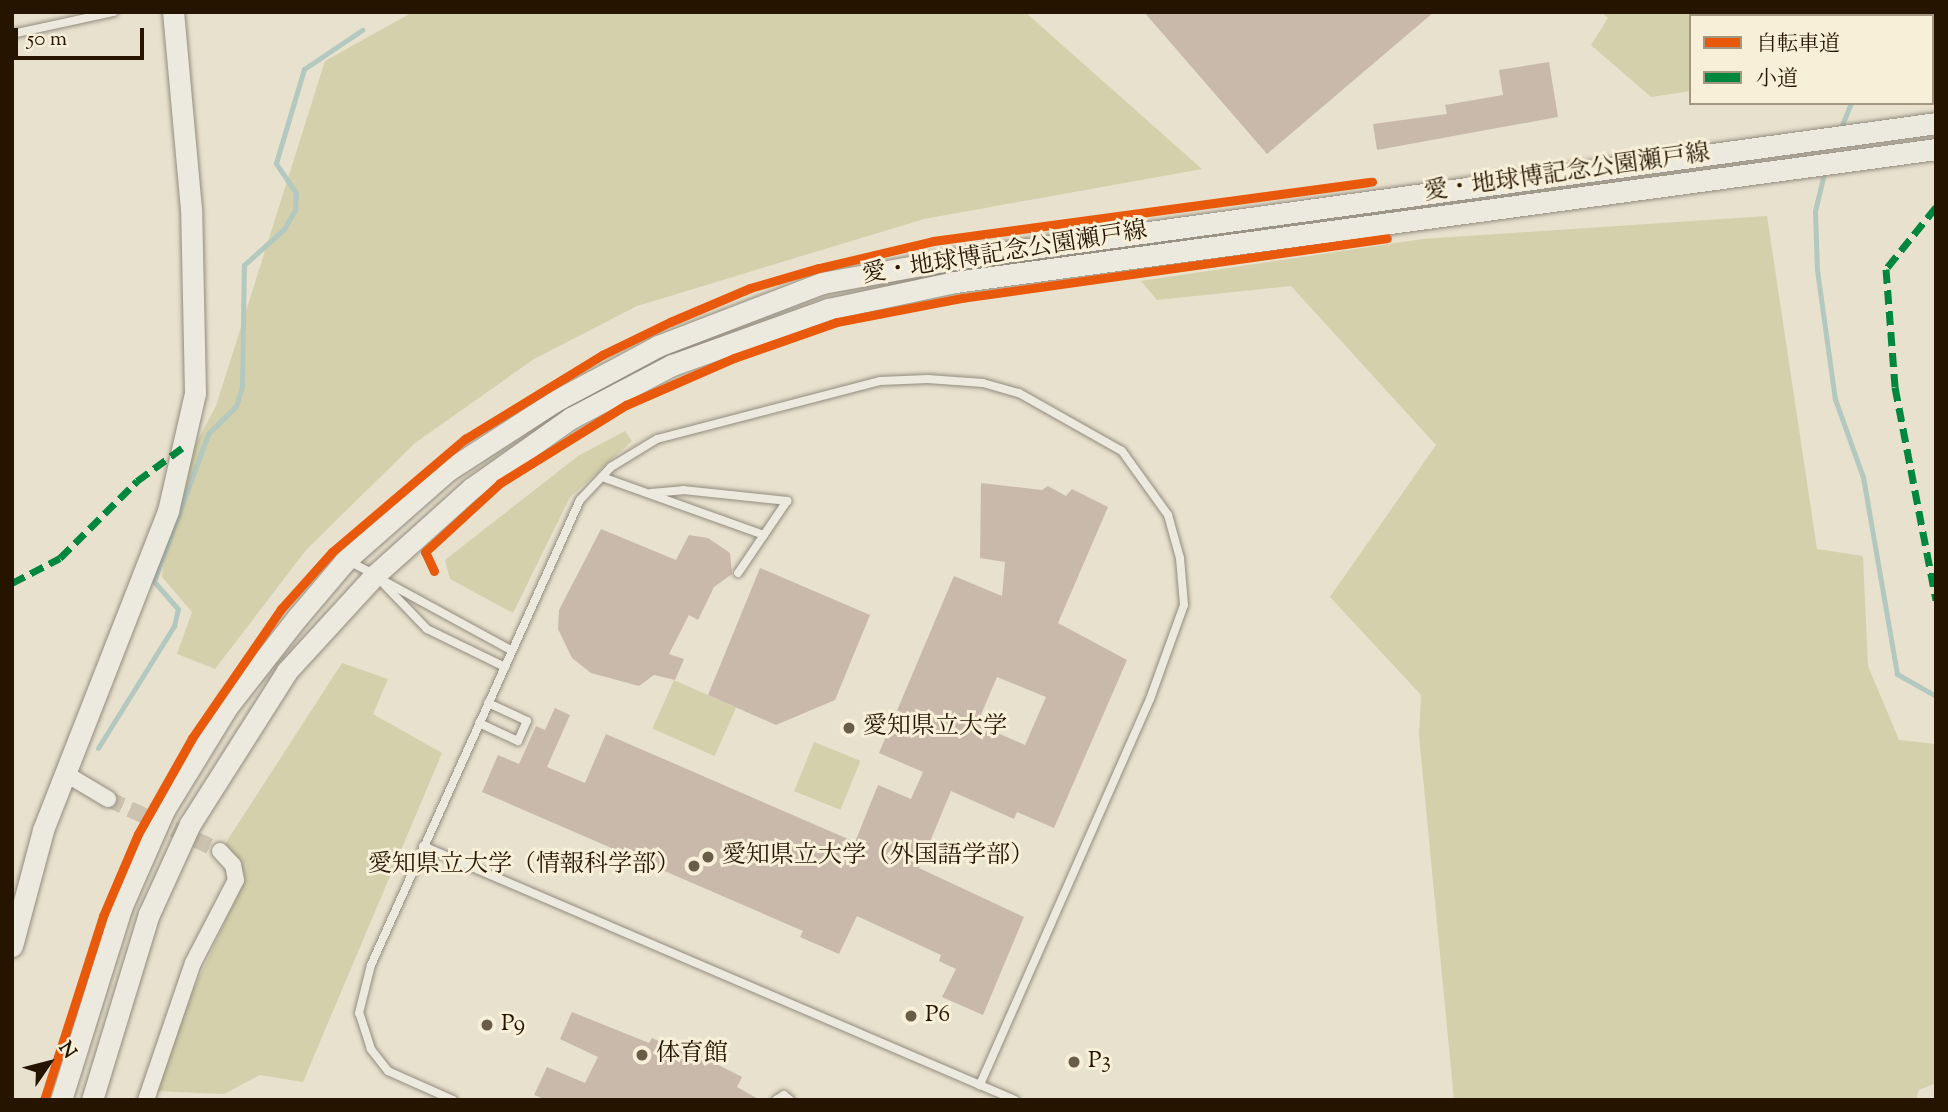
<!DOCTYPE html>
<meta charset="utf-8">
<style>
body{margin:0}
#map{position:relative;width:1948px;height:1112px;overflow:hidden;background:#e8e1ce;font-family:"Sorts Mill Goudy","Noto Serif JP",serif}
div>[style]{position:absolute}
.green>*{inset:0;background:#d3d0ab;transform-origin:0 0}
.stream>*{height:5px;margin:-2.5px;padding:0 2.5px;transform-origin:2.5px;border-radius:2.5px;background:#b3c8bf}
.building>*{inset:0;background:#c9b9ab}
.street-tunnel>*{height:16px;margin-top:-8px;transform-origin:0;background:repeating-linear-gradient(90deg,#cbc2af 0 16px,transparent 0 24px)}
.roads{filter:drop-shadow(0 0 2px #928c7f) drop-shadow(0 0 2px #928c7f)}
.lane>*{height:8px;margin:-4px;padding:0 4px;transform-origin:4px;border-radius:4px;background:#ece9df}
.street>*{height:16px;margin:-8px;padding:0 8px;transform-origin:8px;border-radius:8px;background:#ece9df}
.secondary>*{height:21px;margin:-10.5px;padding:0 10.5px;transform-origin:10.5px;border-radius:10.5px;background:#ece9df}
.quiet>*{height:7px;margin-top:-3.5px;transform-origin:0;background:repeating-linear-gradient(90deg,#00873e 0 14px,transparent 0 21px)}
.cycleway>*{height:9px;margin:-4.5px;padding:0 4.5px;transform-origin:4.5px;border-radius:4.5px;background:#e8590c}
.dots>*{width:19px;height:19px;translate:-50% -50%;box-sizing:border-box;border:4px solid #f7efd8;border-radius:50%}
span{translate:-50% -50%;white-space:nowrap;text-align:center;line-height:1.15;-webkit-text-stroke:6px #f7efd8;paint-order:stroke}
.street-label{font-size:24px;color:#241400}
.poi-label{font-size:24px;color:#241400}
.left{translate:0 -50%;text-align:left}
.right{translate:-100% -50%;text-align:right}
.frame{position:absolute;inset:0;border:14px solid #241400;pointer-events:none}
.legend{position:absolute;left:1689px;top:14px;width:245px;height:91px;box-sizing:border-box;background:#f7efd8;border:2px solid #a39782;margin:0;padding:9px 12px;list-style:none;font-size:21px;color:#241400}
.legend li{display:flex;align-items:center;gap:14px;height:35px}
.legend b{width:35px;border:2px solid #a39782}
.north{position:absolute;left:14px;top:1028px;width:70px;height:70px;-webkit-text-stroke:5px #f7efd8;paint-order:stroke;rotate:55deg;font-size:19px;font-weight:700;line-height:28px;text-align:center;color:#241400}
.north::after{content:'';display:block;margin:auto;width:24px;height:32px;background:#241400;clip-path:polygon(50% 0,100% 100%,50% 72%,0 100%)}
.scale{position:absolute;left:14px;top:28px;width:130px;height:32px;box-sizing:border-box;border:4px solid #241400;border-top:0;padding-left:9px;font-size:21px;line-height:24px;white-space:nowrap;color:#241400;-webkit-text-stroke:5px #f7efd8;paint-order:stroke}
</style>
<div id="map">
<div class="green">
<div style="clip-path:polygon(413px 12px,1025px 12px,1202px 169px,924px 219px,637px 306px,534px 359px,415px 443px,306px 550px,215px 669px,177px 654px,192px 612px,162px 577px,173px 487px,216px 406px,325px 61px)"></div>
<div style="clip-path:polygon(1601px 12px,1927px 12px,1691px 16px,1691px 91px,1651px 97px,1591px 45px,1608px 18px)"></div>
<div style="clip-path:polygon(1767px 216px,1817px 549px,1863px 556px,1868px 666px,1899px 740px,1936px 744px,1936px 1083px,1919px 1090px,1916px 1100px,1454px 1100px,1419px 735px,1421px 695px,1330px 597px,1436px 445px,1291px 286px,1157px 300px,1141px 281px,1423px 239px)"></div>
<div style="clip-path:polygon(625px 431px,632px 441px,570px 497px,513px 613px,450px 579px,445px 560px,578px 456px)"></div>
<div style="clip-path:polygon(342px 663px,388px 679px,373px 714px,442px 753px,303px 1082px,260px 1075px,224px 1094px,154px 1091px,165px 1050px,240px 890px,240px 863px,225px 844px)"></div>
<div style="left:674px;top:680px;width:68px;height:53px;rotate:24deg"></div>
<div style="left:814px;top:742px;width:50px;height:53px;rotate:22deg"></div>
</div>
<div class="stream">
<div style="left:1896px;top:16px;width:4px;rotate:-63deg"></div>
<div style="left:1840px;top:130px;width:29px;rotate:-68deg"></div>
<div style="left:1825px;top:169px;width:43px;rotate:103.4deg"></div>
<div style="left:1815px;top:211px;width:59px;rotate:88.1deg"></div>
<div style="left:1817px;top:270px;width:130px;rotate:82.1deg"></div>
<div style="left:1835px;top:399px;width:83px;rotate:70.3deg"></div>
<div style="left:1863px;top:477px;width:200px;rotate:80.2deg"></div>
<div style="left:1897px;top:674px;width:45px;rotate:29.4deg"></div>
<div style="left:98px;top:748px;width:144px;rotate:-58.1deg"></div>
<div style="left:174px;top:626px;width:17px;rotate:-77deg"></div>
<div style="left:178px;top:609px;width:37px;rotate:-131deg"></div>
<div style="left:154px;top:581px;width:157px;rotate:-69.8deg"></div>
<div style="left:208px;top:434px;width:40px;rotate:-45deg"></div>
<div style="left:236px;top:406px;width:21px;rotate:-73deg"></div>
<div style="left:242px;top:386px;width:121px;rotate:-89.1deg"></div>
<div style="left:244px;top:265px;width:54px;rotate:-42deg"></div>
<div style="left:284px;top:229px;width:22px;rotate:-60deg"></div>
<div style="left:295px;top:210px;width:17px;rotate:-87deg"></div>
<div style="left:296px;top:193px;width:36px;rotate:-124deg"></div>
<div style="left:276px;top:163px;width:98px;rotate:-73.4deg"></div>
<div style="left:304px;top:69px;width:70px;rotate:-33.9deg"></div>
</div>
<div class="building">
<div style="clip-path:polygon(1144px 12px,1434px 12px,1267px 154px)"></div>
<div style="clip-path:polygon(1549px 62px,1558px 117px,1377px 150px,1373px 124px,1447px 114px,1445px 105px,1503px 95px,1499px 70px)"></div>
<div style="clip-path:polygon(evenodd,981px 483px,1042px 490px,1048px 486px,1066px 496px,1072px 489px,1108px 507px,1058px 623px,1127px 660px,1054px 828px,1017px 812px,1014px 819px,951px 791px,919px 868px,1024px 917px,983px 1015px,942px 997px,956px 969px,939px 961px,941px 955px,857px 916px,839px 954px,800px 937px,803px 931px,482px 792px,498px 755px,519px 764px,536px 726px,545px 730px,555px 708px,570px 715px,547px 767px,585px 783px,606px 734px,855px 842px,878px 785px,911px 799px,923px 772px,879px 753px,954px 576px,1002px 596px,1005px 562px,980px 558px,981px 483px,997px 677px,1046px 697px,1025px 745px,977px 724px,997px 677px)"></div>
<div style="clip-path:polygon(601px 529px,676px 560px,689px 535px,708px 538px,730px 553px,732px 574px,714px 587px,698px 620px,689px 615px,669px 654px,684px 659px,675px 680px,654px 675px,639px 686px,591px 673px,572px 658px,558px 629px,559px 610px)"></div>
<div style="clip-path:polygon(760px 568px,870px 615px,835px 700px,776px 725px,708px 695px)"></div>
<div style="clip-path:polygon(572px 1012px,649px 1043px,652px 1038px,694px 1057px,695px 1053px,742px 1077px,737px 1087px,760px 1100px,547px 1100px,534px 1095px,547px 1067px,585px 1083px,598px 1057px,560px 1039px)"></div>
</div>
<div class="street-tunnel">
<div style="left:108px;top:799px;width:123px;rotate:24.9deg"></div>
</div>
<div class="roads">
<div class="lane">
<div style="left:12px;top:34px;width:104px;rotate:-12.2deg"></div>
<div style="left:602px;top:477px;width:172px;rotate:19.7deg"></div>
<div style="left:651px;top:493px;width:32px;rotate:-5deg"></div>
<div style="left:683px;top:490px;width:105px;rotate:6deg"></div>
<div style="left:787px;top:501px;width:87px;rotate:124.2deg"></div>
<div style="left:347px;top:560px;width:32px;rotate:28deg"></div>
<div style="left:375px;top:575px;width:75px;rotate:46.1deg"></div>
<div style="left:427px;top:629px;width:87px;rotate:26deg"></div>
<div style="left:386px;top:582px;width:140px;rotate:28.6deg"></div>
<div style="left:479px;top:723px;width:43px;rotate:24.8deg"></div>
<div style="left:518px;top:741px;width:22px;rotate:-66deg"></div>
<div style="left:527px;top:721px;width:43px;rotate:-155.2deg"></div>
<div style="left:423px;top:846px;width:644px;rotate:23.22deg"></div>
<div style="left:453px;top:1100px;width:71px;rotate:-156deg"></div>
<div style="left:388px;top:1071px;width:28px;rotate:-128deg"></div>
<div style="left:371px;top:1049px;width:38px;rotate:-108deg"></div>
<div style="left:359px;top:1013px;width:49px;rotate:-76deg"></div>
<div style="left:371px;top:965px;width:510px;rotate:-65.8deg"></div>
<div style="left:580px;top:500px;width:45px;rotate:-46.8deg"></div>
<div style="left:611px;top:467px;width:54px;rotate:-31.3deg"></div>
<div style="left:657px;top:439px;width:230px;rotate:-14.6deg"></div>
<div style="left:880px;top:381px;width:48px;rotate:-2.4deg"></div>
<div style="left:928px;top:379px;width:55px;rotate:4.2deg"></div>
<div style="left:983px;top:383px;width:37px;rotate:16deg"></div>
<div style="left:1019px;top:393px;width:118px;rotate:29.4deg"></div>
<div style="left:1122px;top:451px;width:79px;rotate:54.3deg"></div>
<div style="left:1168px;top:515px;width:45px;rotate:74.4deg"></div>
<div style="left:1180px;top:558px;width:47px;rotate:85.1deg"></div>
<div style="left:1184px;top:605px;width:100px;rotate:109.9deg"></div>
<div style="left:1150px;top:699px;width:422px;rotate:113.8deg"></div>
<div style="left:776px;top:1100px;width:9px;rotate:-32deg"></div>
<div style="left:784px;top:1095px;width:8px;rotate:40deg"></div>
</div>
<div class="street">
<div style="left:66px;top:774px;width:49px;rotate:30.8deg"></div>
<div style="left:146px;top:1100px;width:145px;rotate:-71.1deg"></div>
<div style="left:193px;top:963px;width:93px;rotate:-62.6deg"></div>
<div style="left:236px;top:880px;width:15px;rotate:-101deg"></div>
<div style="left:233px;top:865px;width:19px;rotate:-133deg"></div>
</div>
<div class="secondary">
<div style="left:12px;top:946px;width:120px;rotate:-75deg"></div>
<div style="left:43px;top:830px;width:343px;rotate:-68.6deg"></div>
<div style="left:168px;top:511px;width:121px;rotate:-77.1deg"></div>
<div style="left:195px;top:393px;width:184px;rotate:-91.2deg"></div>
<div style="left:191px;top:209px;width:198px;rotate:-95.2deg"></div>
<div style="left:61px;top:1100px;width:201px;rotate:-72.6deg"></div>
<div style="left:121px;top:908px;width:107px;rotate:-66.3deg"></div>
<div style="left:164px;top:810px;width:121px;rotate:-58.5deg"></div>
<div style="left:227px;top:707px;width:112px;rotate:-51.9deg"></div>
<div style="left:296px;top:619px;width:77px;rotate:-49.7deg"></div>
<div style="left:346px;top:560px;width:135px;rotate:-41.4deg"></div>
<div style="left:447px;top:471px;width:129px;rotate:-32.9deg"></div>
<div style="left:555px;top:401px;width:117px;rotate:-28.1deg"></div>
<div style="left:658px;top:346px;width:176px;rotate:-21deg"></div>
<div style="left:822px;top:283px;width:134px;rotate:-10.3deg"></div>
<div style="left:954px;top:259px;width:991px;rotate:-7.88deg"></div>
<div style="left:92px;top:1100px;width:195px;rotate:-73deg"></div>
<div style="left:149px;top:914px;width:99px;rotate:-65.5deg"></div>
<div style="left:190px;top:824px;width:181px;rotate:-57.6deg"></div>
<div style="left:287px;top:671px;width:130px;rotate:-47.5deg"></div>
<div style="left:375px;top:575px;width:130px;rotate:-41.9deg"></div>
<div style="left:472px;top:488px;width:121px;rotate:-35.3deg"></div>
<div style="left:571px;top:418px;width:114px;rotate:-27.7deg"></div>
<div style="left:672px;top:365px;width:166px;rotate:-19.7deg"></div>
<div style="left:828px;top:309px;width:130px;rotate:-12deg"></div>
<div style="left:955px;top:282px;width:990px;rotate:-7.72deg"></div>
</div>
</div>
<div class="quiet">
<div style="left:1936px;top:207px;width:80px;rotate:128.9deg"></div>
<div style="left:1886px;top:269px;width:118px;rotate:85.6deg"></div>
<div style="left:1895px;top:387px;width:217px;rotate:79.1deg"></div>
<div style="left:12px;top:583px;width:54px;rotate:-27.5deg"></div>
<div style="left:60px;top:558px;width:109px;rotate:-45deg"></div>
<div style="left:137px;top:481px;width:56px;rotate:-36.3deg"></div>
</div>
<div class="cycleway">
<div style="left:434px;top:571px;width:21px;rotate:-115deg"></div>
<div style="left:425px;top:552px;width:102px;rotate:-42.6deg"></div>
<div style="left:500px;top:483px;width:148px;rotate:-31.8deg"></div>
<div style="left:626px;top:405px;width:118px;rotate:-23.5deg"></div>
<div style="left:734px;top:358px;width:109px;rotate:-19.3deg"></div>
<div style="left:837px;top:322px;width:127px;rotate:-10.9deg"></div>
<div style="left:962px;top:298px;width:429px;rotate:-8deg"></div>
<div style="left:44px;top:1100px;width:193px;rotate:-72.2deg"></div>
<div style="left:103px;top:916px;width:89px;rotate:-66.9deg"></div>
<div style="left:138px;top:834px;width:110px;rotate:-60.6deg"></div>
<div style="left:192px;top:738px;width:157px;rotate:-55.4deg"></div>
<div style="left:281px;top:609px;width:76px;rotate:-48.2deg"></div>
<div style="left:332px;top:552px;width:175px;rotate:-40.4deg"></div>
<div style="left:465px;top:439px;width:161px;rotate:-31.5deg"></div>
<div style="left:602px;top:355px;width:76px;rotate:-25.9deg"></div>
<div style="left:670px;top:322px;width:87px;rotate:-23deg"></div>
<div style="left:750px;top:288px;width:72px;rotate:-16.2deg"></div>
<div style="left:819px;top:268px;width:117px;rotate:-13.3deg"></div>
<div style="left:933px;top:241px;width:443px;rotate:-7.7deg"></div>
</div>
<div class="dots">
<div style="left:849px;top:728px;background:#695c48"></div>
<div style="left:708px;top:857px;background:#695c48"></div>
<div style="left:694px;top:866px;background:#695c48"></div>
<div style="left:911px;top:1016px;background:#695c48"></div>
<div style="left:487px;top:1025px;background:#695c48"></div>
<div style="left:642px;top:1055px;background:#695c48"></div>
<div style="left:1074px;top:1062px;background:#695c48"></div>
</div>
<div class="street-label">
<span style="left:1567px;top:174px;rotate:-8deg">愛・地球博記念公園瀬戸線</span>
<span style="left:1005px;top:254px;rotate:-9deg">愛・地球博記念公園瀬戸線</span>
</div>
<div class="poi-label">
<span class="left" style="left:863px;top:728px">愛知県立大学</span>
<span class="left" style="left:722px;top:857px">愛知県立大学（外国語学部）</span>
<span class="right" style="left:680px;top:866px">愛知県立大学（情報科学部）</span>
<span class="left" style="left:925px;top:1016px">P6</span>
<span class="left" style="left:501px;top:1025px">P9</span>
<span class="left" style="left:656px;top:1055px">体育館</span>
<span class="left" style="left:1088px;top:1062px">P3</span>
</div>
<div class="frame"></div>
<ul class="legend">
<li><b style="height:9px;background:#e8590c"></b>自転車道</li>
<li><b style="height:9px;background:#00873e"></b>小道</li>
</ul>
<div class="north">N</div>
<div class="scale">50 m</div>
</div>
